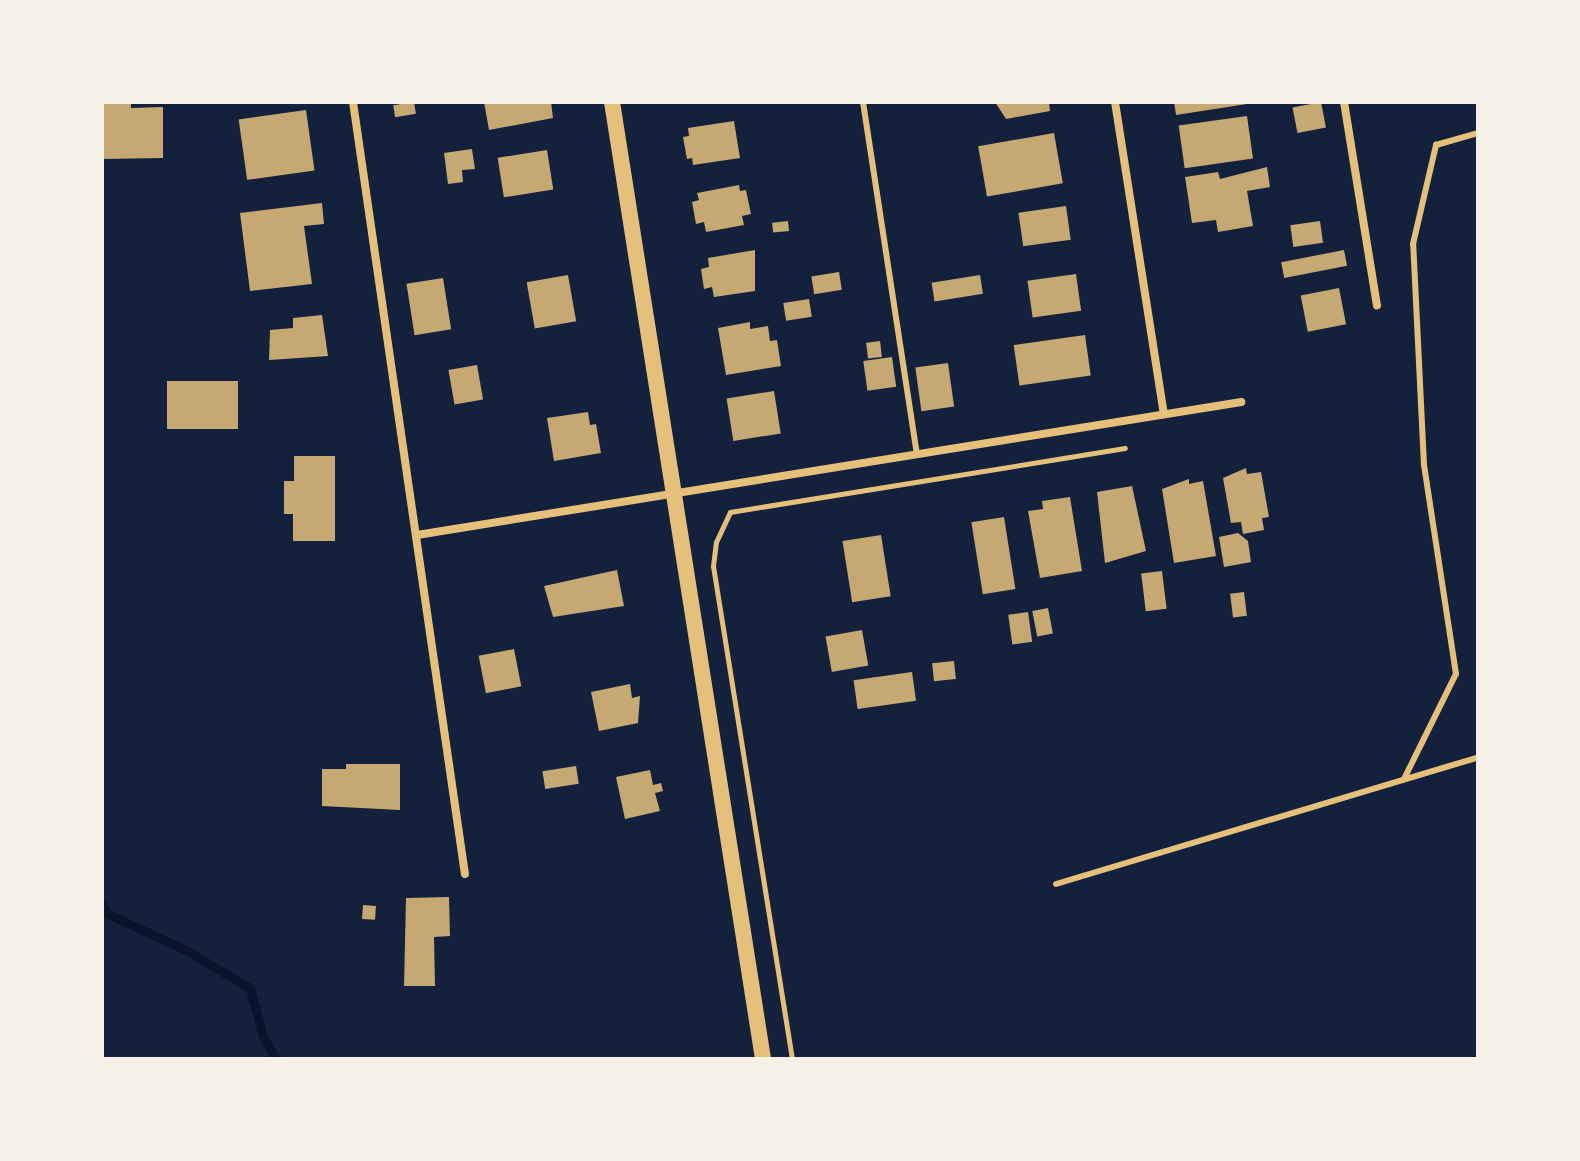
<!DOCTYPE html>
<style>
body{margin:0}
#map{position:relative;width:1580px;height:1161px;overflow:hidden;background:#14213d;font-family:"Fira Sans Condensed",sans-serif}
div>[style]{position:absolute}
.stream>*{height:9px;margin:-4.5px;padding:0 4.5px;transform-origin:4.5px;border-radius:4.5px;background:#0b132b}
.building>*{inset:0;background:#c6a872;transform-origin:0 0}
.path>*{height:5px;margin:-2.5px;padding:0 2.5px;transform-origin:2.5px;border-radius:2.5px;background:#e5c07b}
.service>*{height:6px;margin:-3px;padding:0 3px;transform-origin:3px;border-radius:3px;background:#e5c07b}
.minor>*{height:8px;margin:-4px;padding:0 4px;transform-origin:4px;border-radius:4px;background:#e5c07b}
.secondary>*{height:16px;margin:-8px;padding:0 8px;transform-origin:8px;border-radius:8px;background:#e5c07b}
span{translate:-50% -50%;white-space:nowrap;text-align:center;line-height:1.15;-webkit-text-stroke:7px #f6f1e7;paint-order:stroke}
.frame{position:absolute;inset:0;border:104px solid #f6f1e7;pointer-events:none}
</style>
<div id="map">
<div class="stream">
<div style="left:102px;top:905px;width:11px;rotate:56deg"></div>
<div style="left:108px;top:914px;width:86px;rotate:24.8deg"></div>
<div style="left:186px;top:950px;width:74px;rotate:30.7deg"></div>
<div style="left:250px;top:988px;width:51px;rotate:75.1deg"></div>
<div style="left:263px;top:1037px;width:26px;rotate:59deg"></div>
</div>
<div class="building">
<div style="left:414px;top:102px;width:12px;height:21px;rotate:81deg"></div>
<div style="clip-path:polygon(484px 102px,551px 102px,553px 118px,489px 130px)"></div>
<div style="clip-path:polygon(995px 102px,1049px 102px,1050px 111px,1006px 119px)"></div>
<div style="clip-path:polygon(1174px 102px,1247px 102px,1247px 104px,1176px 115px)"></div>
<div style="left:1321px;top:102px;width:26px;height:29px;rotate:79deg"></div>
<div style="clip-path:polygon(131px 103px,131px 108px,163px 107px,163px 158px,102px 159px,102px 104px)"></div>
<div style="left:306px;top:110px;width:61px;height:68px;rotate:82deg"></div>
<div style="left:1247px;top:116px;width:43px;height:69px;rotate:82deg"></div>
<div style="clip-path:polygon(734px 121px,740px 158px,693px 165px,692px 158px,687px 159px,683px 137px,689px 136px,688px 128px)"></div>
<div style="left:1054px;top:133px;width:51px;height:77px;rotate:80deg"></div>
<div style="clip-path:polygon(472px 149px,475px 169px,462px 170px,463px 182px,448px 184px,444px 153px)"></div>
<div style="left:547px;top:150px;width:40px;height:50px;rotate:81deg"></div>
<div style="clip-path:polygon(1267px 167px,1270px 187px,1247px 191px,1253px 226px,1218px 232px,1216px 220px,1192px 223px,1185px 177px,1218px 172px,1220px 179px)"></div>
<div style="clip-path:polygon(739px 185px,740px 191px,746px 190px,751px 214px,742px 216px,744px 225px,706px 232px,704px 222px,696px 224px,692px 202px,699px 200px,697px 193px)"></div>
<div style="clip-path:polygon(322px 203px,324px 224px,304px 226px,312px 284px,250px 291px,240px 213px)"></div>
<div style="left:1066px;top:206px;width:34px;height:48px;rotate:82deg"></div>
<div style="left:788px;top:221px;width:10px;height:16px;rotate:84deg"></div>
<div style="left:1320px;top:221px;width:22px;height:30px;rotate:82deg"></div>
<div style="clip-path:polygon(755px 250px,755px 291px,714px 297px,712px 287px,704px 289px,701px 269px,709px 267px,708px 258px)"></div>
<div style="left:1344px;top:250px;width:16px;height:64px;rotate:79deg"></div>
<div style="left:839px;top:272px;width:18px;height:28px;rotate:81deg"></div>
<div style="left:1076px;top:274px;width:37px;height:49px;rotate:82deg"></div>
<div style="left:568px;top:275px;width:47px;height:42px;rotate:80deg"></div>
<div style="left:980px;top:275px;width:19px;height:49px;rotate:81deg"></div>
<div style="left:443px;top:278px;width:52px;height:37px;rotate:81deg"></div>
<div style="left:1339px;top:288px;width:37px;height:39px;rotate:79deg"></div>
<div style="left:809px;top:299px;width:18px;height:26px;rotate:81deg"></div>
<div style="clip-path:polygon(322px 315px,328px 356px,269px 360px,270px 330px,293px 328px,293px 318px)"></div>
<div style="clip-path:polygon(750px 322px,750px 329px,768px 326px,770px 341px,777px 340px,781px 366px,726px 375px,718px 328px)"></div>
<div style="left:1085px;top:335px;width:41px;height:72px;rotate:82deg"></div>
<div style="left:880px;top:341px;width:16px;height:14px;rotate:83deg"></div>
<div style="left:892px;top:357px;width:30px;height:29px;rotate:82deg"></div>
<div style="left:948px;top:363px;width:44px;height:33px;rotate:82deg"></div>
<div style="left:477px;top:365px;width:35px;height:29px;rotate:80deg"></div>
<div style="left:167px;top:381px;width:71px;height:48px"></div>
<div style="left:774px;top:391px;width:43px;height:48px;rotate:81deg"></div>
<div style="clip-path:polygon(588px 412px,590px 425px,596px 424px,601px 453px,554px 461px,547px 418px)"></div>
<div style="clip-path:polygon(294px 456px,335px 456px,335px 541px,293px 541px,293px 514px,284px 514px,284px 481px,294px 481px)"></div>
<div style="clip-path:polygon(1246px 468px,1247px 474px,1261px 472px,1269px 517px,1262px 518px,1264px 530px,1243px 534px,1241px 522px,1231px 523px,1223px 478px)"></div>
<div style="clip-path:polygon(1189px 479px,1189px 484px,1203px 481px,1216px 556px,1174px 563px,1162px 489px)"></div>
<div style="clip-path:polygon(1132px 486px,1146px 551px,1105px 563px,1097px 492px)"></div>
<div style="clip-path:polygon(1070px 497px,1082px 571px,1040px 578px,1028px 511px,1043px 509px,1042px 501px)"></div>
<div style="left:1004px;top:517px;width:73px;height:33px;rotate:81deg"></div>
<div style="clip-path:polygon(1238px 533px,1248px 541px,1251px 562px,1224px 567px,1219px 537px)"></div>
<div style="left:881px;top:535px;width:62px;height:39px;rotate:81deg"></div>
<div style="clip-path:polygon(617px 570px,624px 606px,553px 617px,544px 586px)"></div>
<div style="left:1162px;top:571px;width:38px;height:21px;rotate:83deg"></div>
<div style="left:1244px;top:592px;width:24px;height:14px;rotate:83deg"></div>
<div style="left:1048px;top:608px;width:26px;height:16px;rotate:79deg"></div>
<div style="left:1028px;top:612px;width:30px;height:20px;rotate:82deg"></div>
<div style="left:862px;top:630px;width:36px;height:37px;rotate:80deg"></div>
<div style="left:514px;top:649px;width:38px;height:36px;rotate:79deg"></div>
<div style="left:954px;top:661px;width:18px;height:22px;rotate:84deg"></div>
<div style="left:912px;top:672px;width:29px;height:59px;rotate:82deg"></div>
<div style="clip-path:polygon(630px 684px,632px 698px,640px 696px,638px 723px,599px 731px,591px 692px)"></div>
<div style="clip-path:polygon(346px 764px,400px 764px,400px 810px,322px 806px,322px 769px,346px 769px)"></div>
<div style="left:576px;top:766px;width:18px;height:34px;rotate:81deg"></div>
<div style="clip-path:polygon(650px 770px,653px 785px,661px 783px,663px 791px,655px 793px,660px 811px,625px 819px,616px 777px)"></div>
<div style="clip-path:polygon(449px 897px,450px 936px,434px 937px,435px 986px,404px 986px,406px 898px)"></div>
<div style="left:363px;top:905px;width:13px;height:14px;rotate:4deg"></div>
</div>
<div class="path">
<div style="left:792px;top:1059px;width:499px;rotate:-99.1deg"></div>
<div style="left:713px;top:566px;width:24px;rotate:-83deg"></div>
<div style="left:716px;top:542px;width:33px;rotate:-65deg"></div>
<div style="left:730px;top:512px;width:400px;rotate:-9.2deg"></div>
</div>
<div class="service">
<div style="left:863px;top:102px;width:355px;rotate:81.3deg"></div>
<div style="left:1404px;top:779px;width:117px;rotate:-63.7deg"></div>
<div style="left:1456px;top:674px;width:211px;rotate:-98.7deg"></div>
<div style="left:1424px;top:465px;width:221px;rotate:-92.8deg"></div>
<div style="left:1413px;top:244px;width:102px;rotate:-76.9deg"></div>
<div style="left:1436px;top:145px;width:44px;rotate:-15.9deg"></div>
<div style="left:1056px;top:884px;width:441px;rotate:-16.7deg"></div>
</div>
<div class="minor">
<div style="left:353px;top:102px;width:780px;rotate:81.75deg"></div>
<div style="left:1115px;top:102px;width:316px;rotate:81.1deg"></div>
<div style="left:1344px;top:102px;width:206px;rotate:80.8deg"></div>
<div style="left:417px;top:535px;width:835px;rotate:-9.17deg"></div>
</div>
<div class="secondary">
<div style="left:612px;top:102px;width:969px;rotate:81.03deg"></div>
</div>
<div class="frame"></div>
</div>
